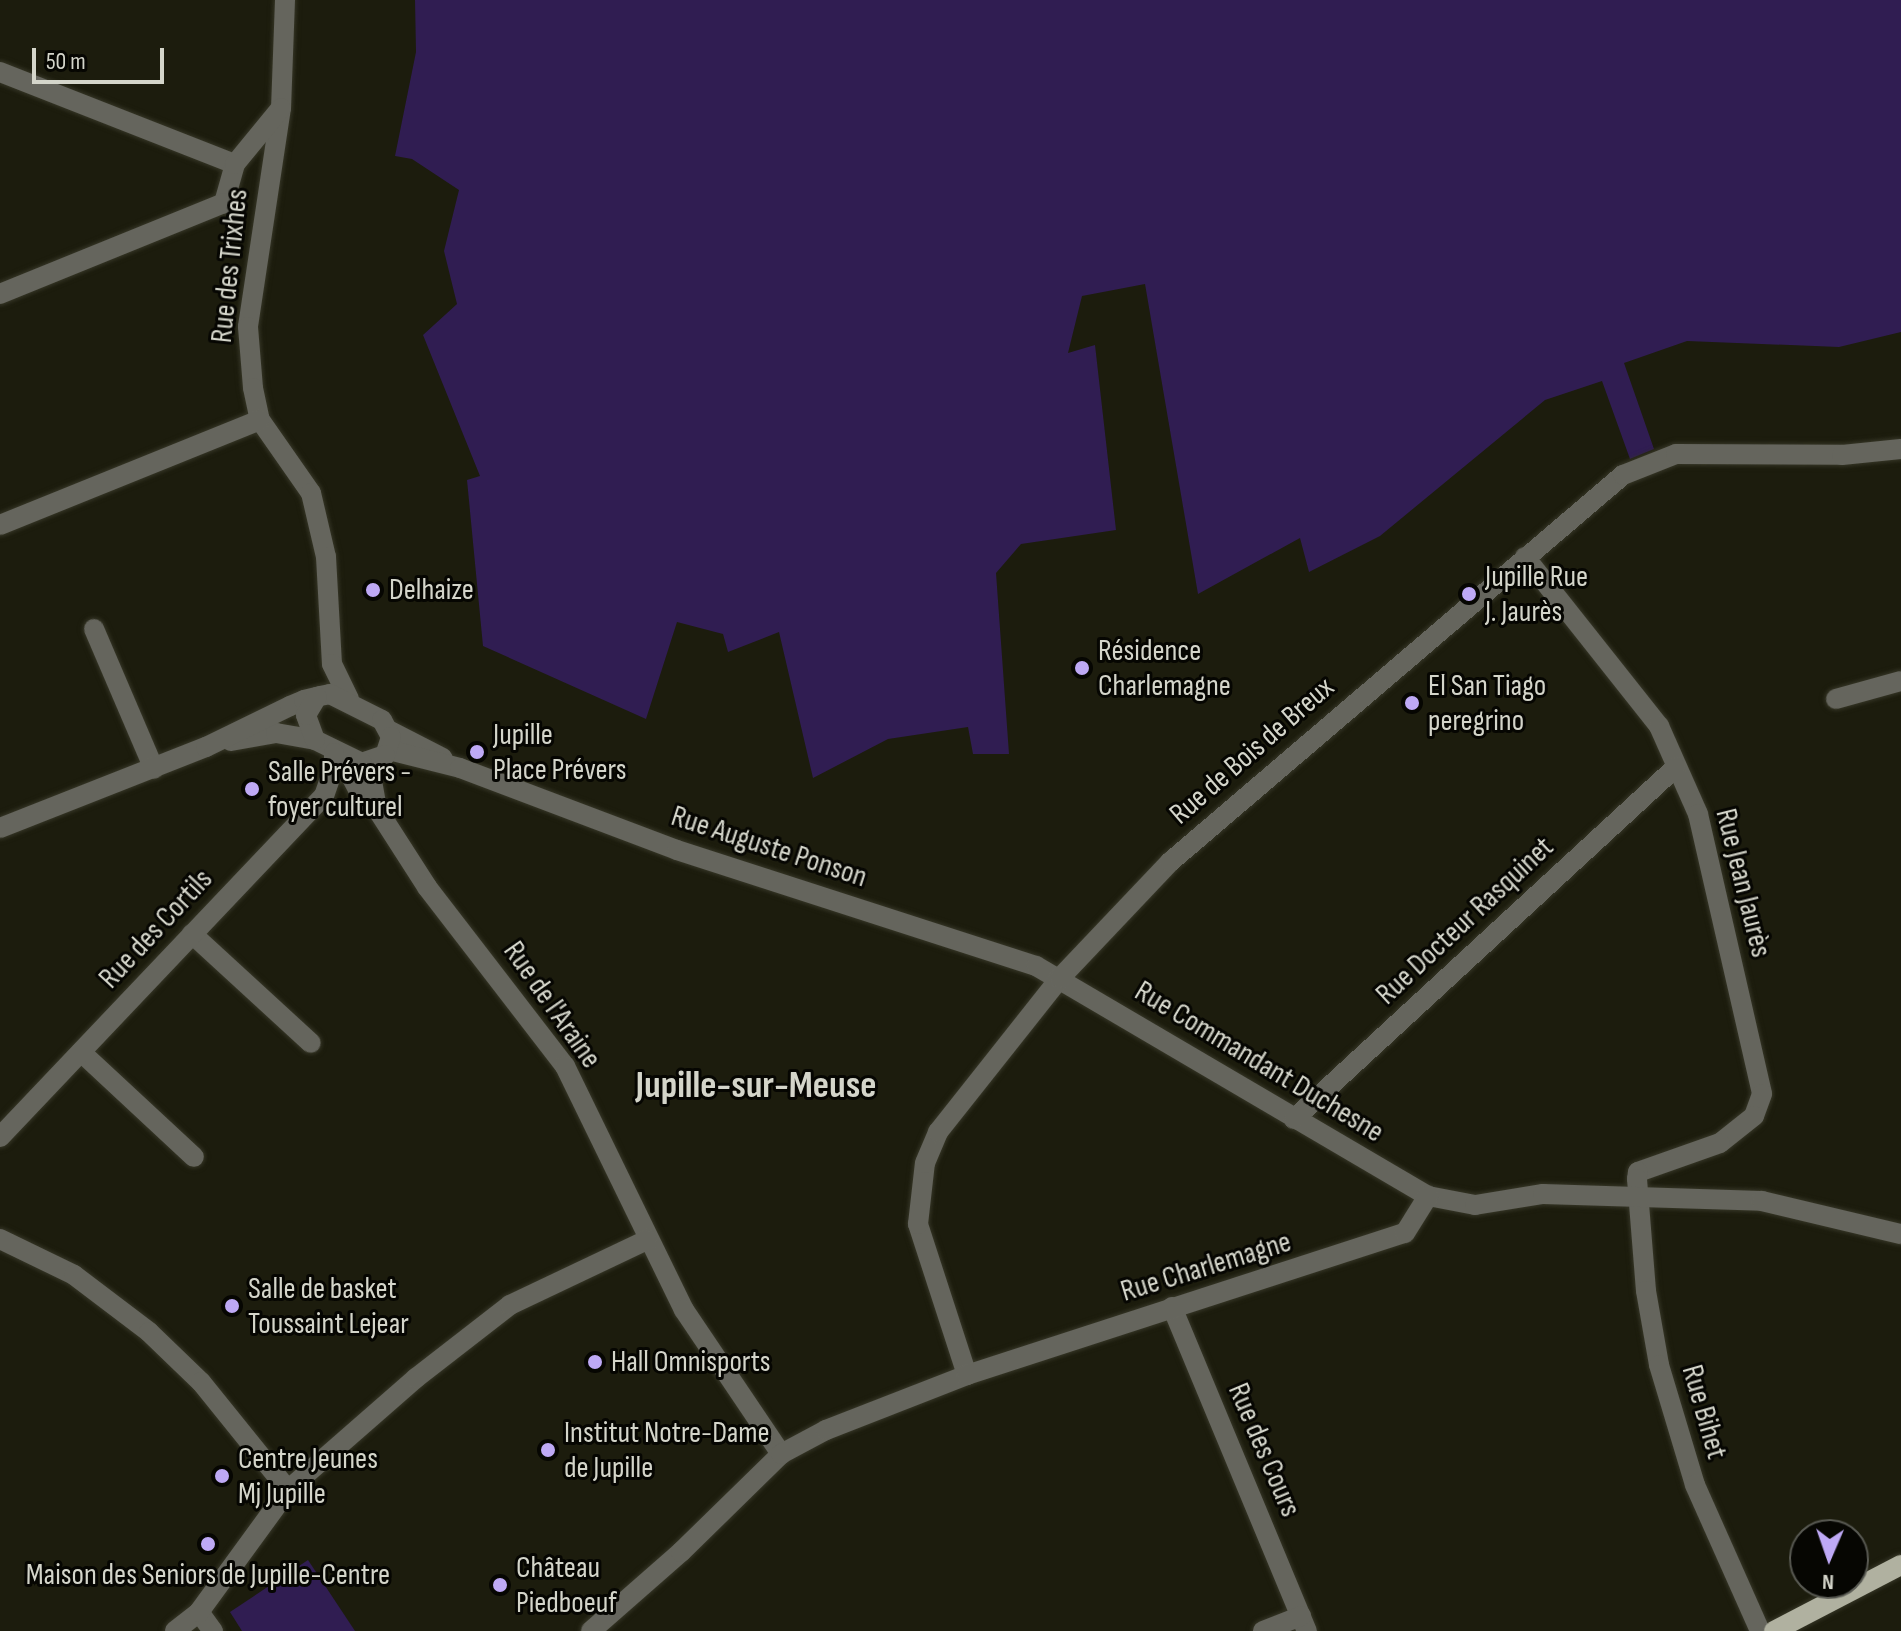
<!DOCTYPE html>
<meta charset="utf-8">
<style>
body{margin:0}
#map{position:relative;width:1901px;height:1631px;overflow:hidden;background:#1c1c0d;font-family:"Sofia Sans Condensed",sans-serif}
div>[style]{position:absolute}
.green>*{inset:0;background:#301d52}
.roads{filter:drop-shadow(0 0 2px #363627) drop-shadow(0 0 2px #363627)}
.minor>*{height:20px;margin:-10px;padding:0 10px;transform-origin:10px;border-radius:10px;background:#65655d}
.major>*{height:20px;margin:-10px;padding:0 10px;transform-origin:10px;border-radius:10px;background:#b0b1a0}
.dots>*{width:22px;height:22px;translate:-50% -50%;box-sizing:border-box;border:4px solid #060602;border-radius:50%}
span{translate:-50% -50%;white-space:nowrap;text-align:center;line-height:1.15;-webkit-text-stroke:6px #060602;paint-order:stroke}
.street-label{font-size:30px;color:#d4d5ca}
.poi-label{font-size:30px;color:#d4d5ca}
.left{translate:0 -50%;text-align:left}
.district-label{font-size:38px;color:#d4d5ca;font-weight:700}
.north{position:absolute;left:1789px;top:1519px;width:80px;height:80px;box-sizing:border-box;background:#060602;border:2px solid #585952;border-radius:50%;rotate:182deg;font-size:22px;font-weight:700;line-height:32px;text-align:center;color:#d4d5ca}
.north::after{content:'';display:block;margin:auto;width:28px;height:36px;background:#bea9f5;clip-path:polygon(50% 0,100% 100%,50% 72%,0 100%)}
.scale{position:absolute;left:32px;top:48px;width:132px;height:36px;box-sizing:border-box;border:4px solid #d4d5ca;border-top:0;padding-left:10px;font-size:24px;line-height:28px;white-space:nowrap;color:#d4d5ca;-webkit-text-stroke:6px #060602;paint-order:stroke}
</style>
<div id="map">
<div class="green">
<div style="clip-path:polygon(415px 0,1901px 0,1901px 332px,1839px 347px,1687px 341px,1624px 363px,1654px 449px,1630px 459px,1602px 381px,1545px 400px,1380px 536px,1309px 572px,1300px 538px,1198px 594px,1145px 284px,1082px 296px,1068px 353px,1095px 345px,1116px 530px,1021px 544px,996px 573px,1009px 754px,973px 754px,968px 727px,888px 739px,813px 778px,779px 632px,728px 652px,723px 634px,677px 622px,646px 719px,483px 646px,467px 480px,480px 476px,423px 335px,457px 304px,444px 251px,459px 190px,412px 159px,395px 156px,416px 52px)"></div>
<div style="clip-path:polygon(308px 1560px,355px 1631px,242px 1631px,230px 1612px)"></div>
</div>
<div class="roads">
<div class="minor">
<div style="left:285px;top:0;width:108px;rotate:92.1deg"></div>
<div style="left:281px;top:108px;width:221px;rotate:98.6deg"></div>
<div style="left:248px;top:327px;width:61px;rotate:85.3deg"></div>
<div style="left:253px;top:388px;width:33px;rotate:78deg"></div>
<div style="left:260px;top:420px;width:89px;rotate:55.1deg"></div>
<div style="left:311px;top:493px;width:66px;rotate:76.8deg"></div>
<div style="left:326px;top:557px;width:107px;rotate:86.8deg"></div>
<div style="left:332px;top:664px;width:39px;rotate:64deg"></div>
<div style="left:0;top:72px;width:252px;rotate:21.4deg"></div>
<div style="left:235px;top:164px;width:41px;rotate:105.8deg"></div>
<div style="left:224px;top:203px;width:242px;rotate:157.9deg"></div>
<div style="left:235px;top:164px;width:72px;rotate:-50.6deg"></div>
<div style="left:0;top:525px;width:280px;rotate:-22deg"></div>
<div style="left:1525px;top:557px;width:216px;rotate:51.6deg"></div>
<div style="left:1659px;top:726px;width:96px;rotate:66.1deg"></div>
<div style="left:1698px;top:814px;width:287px;rotate:77.1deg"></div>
<div style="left:1762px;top:1094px;width:23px;rotate:110deg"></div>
<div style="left:1754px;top:1116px;width:43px;rotate:141.5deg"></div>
<div style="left:1720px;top:1143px;width:87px;rotate:160.5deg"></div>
<div style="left:1638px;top:1172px;width:7px;rotate:98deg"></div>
<div style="left:1637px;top:1179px;width:112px;rotate:85.4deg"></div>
<div style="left:1646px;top:1291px;width:75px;rotate:80deg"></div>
<div style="left:1659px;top:1365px;width:125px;rotate:73.3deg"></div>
<div style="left:1695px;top:1485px;width:160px;rotate:66deg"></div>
<div style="left:94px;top:629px;width:152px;rotate:66.8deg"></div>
<div style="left:1836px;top:699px;width:67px;rotate:-15.5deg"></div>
<div style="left:390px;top:731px;width:59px;rotate:27deg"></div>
<div style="left:231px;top:741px;width:46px;rotate:-10.1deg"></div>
<div style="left:276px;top:733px;width:40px;rotate:10deg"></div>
<div style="left:389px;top:750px;width:73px;rotate:14.2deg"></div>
<div style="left:460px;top:768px;width:232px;rotate:20.7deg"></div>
<div style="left:677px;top:850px;width:377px;rotate:17.9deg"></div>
<div style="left:1036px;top:966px;width:454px;rotate:30.4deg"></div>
<div style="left:1428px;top:1196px;width:48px;rotate:10.8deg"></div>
<div style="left:1475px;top:1205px;width:69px;rotate:-9.2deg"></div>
<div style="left:1543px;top:1194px;width:219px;rotate:1.8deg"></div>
<div style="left:1762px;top:1201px;width:143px;rotate:13.4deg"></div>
<div style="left:341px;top:757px;width:47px;rotate:62.4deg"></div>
<div style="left:363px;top:799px;width:17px;rotate:36deg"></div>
<div style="left:377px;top:809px;width:93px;rotate:57.3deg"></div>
<div style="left:427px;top:887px;width:226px;rotate:52.4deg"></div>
<div style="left:565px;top:1066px;width:271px;rotate:64deg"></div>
<div style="left:684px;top:1310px;width:174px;rotate:56deg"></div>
<div style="left:369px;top:764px;width:46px;rotate:79.9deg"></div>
<div style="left:0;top:828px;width:221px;rotate:-21.5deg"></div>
<div style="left:206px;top:747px;width:93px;rotate:-26deg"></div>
<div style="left:290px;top:706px;width:15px;rotate:-23deg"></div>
<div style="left:304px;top:700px;width:16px;rotate:-14deg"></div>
<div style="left:320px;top:696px;width:10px;rotate:-11deg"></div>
<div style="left:330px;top:694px;width:58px;rotate:26.6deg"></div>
<div style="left:382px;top:720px;width:19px;rotate:62deg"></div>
<div style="left:391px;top:737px;width:19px;rotate:108deg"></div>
<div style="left:385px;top:755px;width:24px;rotate:161deg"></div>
<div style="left:362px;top:763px;width:52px;rotate:-153.9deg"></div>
<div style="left:315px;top:740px;width:27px;rotate:-110deg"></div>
<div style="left:306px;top:715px;width:21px;rotate:-59deg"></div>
<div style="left:192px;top:934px;width:161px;rotate:42.5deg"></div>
<div style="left:81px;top:1052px;width:154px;rotate:42.9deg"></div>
<div style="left:1294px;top:1119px;width:519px;rotate:-42.66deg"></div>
<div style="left:0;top:1137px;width:470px;rotate:-46.5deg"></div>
<div style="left:324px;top:796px;width:31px;rotate:-71deg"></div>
<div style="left:334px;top:767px;width:14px;rotate:-90deg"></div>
<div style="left:0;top:1239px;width:82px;rotate:25.9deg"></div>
<div style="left:74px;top:1275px;width:94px;rotate:37.2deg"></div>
<div style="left:149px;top:1332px;width:72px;rotate:43.9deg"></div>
<div style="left:201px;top:1382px;width:139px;rotate:51.1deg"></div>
<div style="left:1172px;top:1307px;width:351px;rotate:67.4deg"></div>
<div style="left:967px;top:1375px;width:159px;rotate:-108deg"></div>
<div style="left:918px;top:1224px;width:61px;rotate:-83.5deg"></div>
<div style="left:925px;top:1163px;width:34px;rotate:-67deg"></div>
<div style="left:938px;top:1132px;width:196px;rotate:-51.6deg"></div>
<div style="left:1060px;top:978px;width:160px;rotate:-46.5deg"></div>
<div style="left:1170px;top:862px;width:596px;rotate:-40.51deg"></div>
<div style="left:1623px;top:475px;width:57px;rotate:-21.6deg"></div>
<div style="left:1676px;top:454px;width:166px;rotate:0.3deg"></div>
<div style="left:1842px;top:455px;width:59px;rotate:-5.8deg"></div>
<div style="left:199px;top:1612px;width:24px;rotate:54deg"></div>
<div style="left:175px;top:1631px;width:31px;rotate:-38deg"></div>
<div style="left:199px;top:1612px;width:151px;rotate:-53.9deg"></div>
<div style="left:288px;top:1490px;width:170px;rotate:-41.2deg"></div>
<div style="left:416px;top:1378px;width:119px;rotate:-37.8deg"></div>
<div style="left:510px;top:1305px;width:152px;rotate:-25.4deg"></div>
<div style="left:591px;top:1631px;width:120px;rotate:-41.3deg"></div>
<div style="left:681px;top:1552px;width:140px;rotate:-44.4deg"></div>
<div style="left:781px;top:1454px;width:51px;rotate:-28.1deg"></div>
<div style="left:826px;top:1430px;width:151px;rotate:-21.3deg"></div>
<div style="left:967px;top:1375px;width:460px;rotate:-18deg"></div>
<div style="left:1405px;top:1233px;width:44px;rotate:-58.1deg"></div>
<div style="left:1263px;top:1631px;width:41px;rotate:-21.5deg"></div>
</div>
<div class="major">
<div style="left:1774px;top:1631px;width:143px;rotate:-27.5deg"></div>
</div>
</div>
<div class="dots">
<div style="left:373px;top:590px;background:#bea9f5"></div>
<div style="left:1469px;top:594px;background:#bea9f5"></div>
<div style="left:1082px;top:668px;background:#bea9f5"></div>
<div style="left:1412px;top:703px;background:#bea9f5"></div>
<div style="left:477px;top:752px;background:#bea9f5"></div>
<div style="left:252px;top:789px;background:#bea9f5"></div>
<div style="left:232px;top:1306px;background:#bea9f5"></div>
<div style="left:595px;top:1362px;background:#bea9f5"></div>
<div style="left:548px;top:1450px;background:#bea9f5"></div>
<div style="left:222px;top:1476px;background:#bea9f5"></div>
<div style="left:208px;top:1544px;background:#bea9f5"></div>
<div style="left:500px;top:1585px;background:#bea9f5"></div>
</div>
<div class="street-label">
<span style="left:230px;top:266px;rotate:-84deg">Rue des Trixhes</span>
<span style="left:1252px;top:751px;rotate:-41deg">Rue de Bois de Breux</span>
<span style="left:769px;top:847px;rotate:18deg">Rue Auguste Ponson</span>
<span style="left:1743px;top:883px;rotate:76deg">Rue Jean Jaurès</span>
<span style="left:1465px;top:921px;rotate:-43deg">Rue Docteur Rasquinet</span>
<span style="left:156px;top:929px;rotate:-47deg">Rue des Cortils</span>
<span style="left:552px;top:1005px;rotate:55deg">Rue de l'Araine</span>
<span style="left:1259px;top:1062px;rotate:31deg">Rue Commandant Duchesne</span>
<span style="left:1206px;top:1267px;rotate:-17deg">Rue Charlemagne</span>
<span style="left:1704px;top:1412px;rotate:74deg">Rue Bihet</span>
<span style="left:1264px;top:1450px;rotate:67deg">Rue des Cours</span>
</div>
<div class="poi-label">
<span class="left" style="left:1485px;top:594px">Jupille Rue<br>J. Jaurès</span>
<span class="left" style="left:389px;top:590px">Delhaize</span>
<span class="left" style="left:1098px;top:668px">Résidence<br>Charlemagne</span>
<span class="left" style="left:1428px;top:703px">El San Tiago<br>peregrino</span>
<span class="left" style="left:493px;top:752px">Jupille<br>Place Prévers</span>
<span class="left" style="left:268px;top:789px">Salle Prévers -<br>foyer culturel</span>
<span class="left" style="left:248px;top:1306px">Salle de basket<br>Toussaint Lejear</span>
<span class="left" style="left:611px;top:1362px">Hall Omnisports</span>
<span class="left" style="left:564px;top:1450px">Institut Notre-Dame<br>de Jupille</span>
<span class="left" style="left:238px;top:1476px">Centre Jeunes<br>Mj Jupille</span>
<span class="left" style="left:516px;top:1585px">Château<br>Piedboeuf</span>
<span style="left:208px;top:1575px">Maison des Seniors de Jupille-Centre</span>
</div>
<div class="district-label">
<span style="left:756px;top:1086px">Jupille-sur-Meuse</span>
</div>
<div class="north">N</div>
<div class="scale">50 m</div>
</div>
